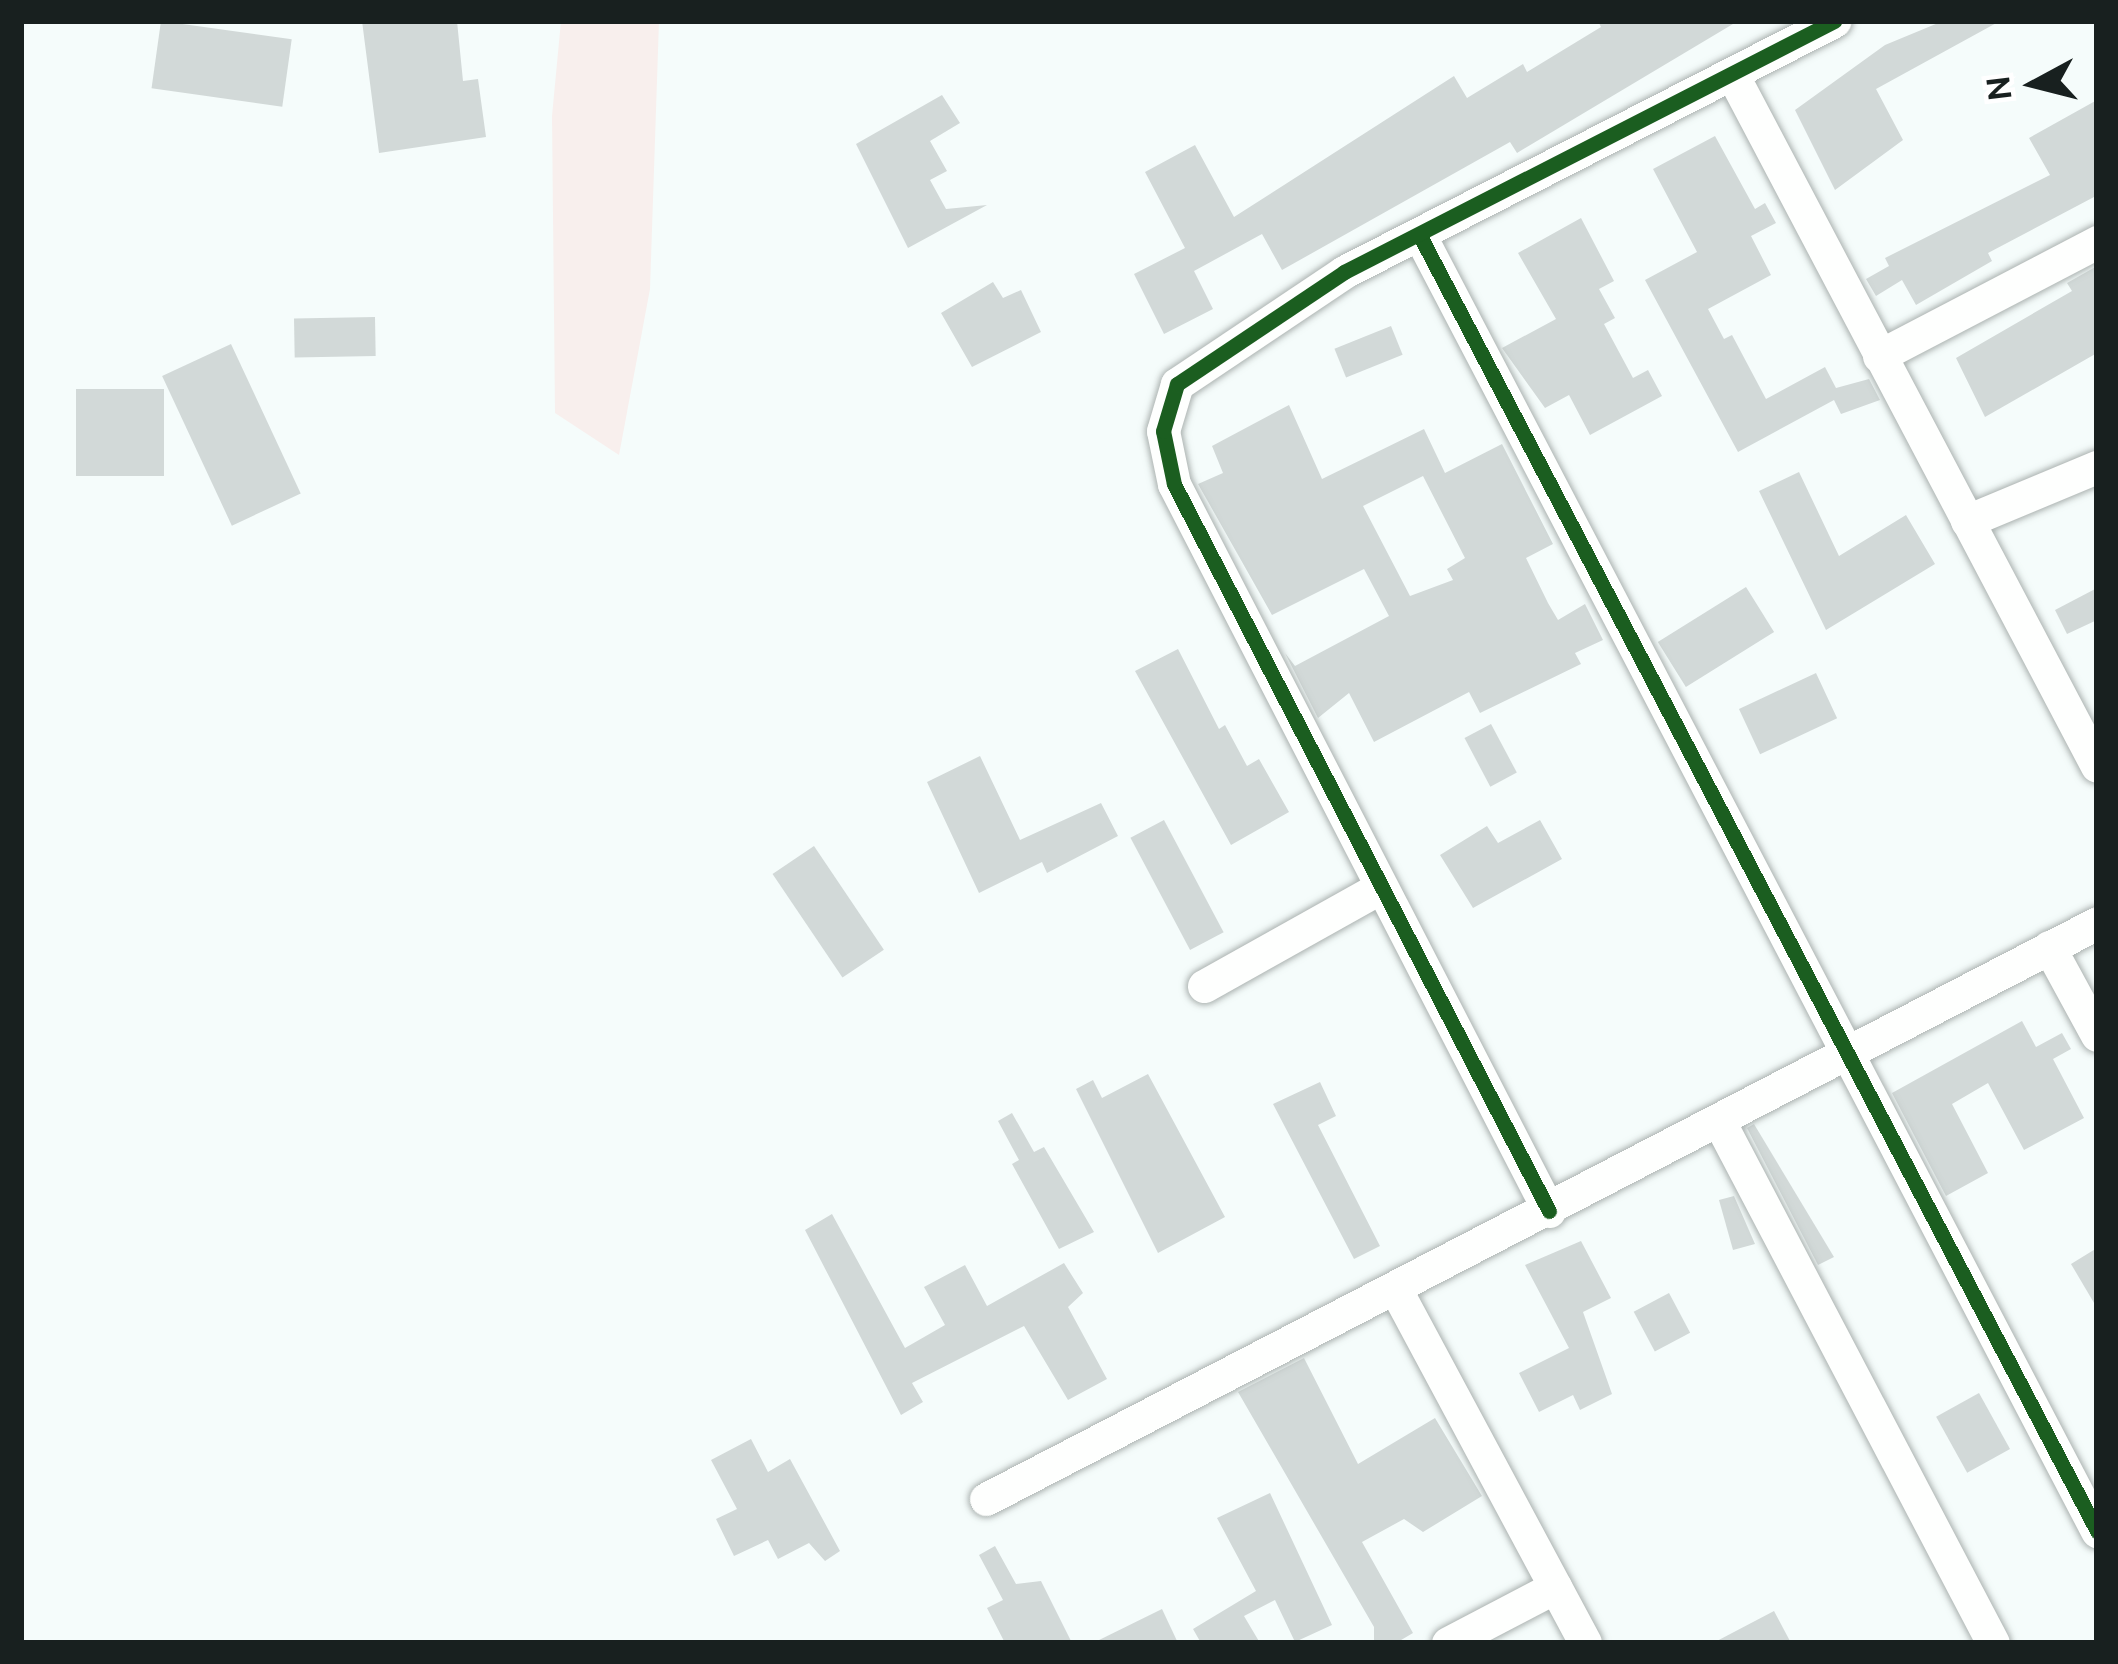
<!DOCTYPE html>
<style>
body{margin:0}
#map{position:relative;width:2118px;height:1664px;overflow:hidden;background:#f5fcfb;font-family:Ubuntu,sans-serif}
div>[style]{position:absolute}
.green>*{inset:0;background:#f8efed}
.building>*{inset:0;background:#d2d9d8;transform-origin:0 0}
.roads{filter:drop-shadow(0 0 3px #acb3b1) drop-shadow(0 0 3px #acb3b1)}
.minor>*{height:33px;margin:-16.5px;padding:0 16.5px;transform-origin:16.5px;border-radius:16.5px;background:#fefffe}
.cycleway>*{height:15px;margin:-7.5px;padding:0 7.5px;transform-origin:7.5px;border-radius:7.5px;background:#1b5e20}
span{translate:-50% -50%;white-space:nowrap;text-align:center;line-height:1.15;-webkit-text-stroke:10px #fff;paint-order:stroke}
.frame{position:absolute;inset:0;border:24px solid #18201f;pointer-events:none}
.north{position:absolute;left:1974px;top:24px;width:120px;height:120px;-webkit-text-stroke:9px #fff;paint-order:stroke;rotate:263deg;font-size:33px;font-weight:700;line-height:48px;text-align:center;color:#18201f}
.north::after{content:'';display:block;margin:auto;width:42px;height:54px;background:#18201f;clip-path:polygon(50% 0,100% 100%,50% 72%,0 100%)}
</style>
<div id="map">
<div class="green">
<div style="clip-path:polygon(561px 21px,659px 21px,650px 289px,619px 455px,555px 413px,552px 116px)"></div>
</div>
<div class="building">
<div style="left:161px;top:21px;width:132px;height:68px;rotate:8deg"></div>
<div style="clip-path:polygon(362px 21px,457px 21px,463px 81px,478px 79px,486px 137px,379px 153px)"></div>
<div style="clip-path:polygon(1598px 21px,1738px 21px,1517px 153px,1510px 142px,1282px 270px,1262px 234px,1194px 271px,1213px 309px,1164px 334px,1134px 274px,1185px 248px,1145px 172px,1195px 145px,1234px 217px,1454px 76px,1467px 98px,1523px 64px,1527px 72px,1601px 27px)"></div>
<div style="clip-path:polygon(1943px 21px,2000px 21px,1876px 89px,1903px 140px,1835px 190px,1795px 110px,1885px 45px)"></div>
<div style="clip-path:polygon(942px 95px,960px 123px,930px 141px,947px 171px,930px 180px,946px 209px,987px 205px,908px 248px,856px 144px)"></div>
<div style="clip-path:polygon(2097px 100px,2094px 197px,1988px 253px,1992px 261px,1916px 305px,1902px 280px,1876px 296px,1866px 279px,1889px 266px,1885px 258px,2050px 175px,2029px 138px)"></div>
<div style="clip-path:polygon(1715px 136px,1755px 209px,1765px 203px,1776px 223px,1751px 236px,1771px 275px,1708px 309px,1724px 339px,1732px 335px,1766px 399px,1825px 367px,1836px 388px,1869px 379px,1880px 400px,1841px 414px,1834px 400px,1738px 452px,1645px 280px,1697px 252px,1653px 169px)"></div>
<div style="clip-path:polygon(1581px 218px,1614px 281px,1599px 289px,1615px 318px,1604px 324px,1633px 378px,1648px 370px,1662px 396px,1590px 435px,1569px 395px,1545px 408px,1502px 348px,1556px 319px,1518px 253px)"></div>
<div style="clip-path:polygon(2097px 266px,2097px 353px,1985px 417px,1956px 358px,2072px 291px,2067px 283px)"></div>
<div style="clip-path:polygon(993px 282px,1003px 298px,1021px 290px,1041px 332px,972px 367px,941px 313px)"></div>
<div style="left:375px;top:317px;width:39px;height:81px;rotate:89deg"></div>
<div style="left:1391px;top:326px;width:31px;height:61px;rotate:68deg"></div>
<div style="left:231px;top:344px;width:165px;height:76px;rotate:65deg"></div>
<div style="left:76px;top:389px;width:88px;height:87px"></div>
<div style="clip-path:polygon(evenodd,1289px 405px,1322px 479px,1424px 429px,1445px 473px,1502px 444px,1553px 544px,1526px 558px,1548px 603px,1558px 620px,1585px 604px,1603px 640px,1575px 653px,1581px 664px,1480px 713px,1469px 692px,1374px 742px,1349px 693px,1318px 718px,1285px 653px,1295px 666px,1389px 616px,1364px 569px,1272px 615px,1198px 484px,1223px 473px,1212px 446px,1289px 405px,1423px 476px,1465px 558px,1447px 569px,1453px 580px,1410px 596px,1363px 506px,1423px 476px)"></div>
<div style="clip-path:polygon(1799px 472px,1839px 556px,1906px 515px,1935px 564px,1826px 630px,1759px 491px)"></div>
<div style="left:1746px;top:587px;width:53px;height:104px;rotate:58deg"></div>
<div style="clip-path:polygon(2097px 588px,2097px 620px,2067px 634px,2055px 610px)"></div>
<div style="clip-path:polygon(1178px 649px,1219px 729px,1225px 725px,1247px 766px,1259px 759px,1289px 812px,1231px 845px,1135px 671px)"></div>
<div style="left:1816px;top:673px;width:50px;height:85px;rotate:65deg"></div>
<div style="left:1491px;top:724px;width:55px;height:30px;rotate:62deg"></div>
<div style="clip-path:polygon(980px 756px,1020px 840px,1101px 803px,1118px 836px,1047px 873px,1042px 862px,979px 893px,927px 782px)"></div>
<div style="left:1164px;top:820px;width:127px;height:38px;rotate:62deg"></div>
<div style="clip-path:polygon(1540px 820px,1562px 859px,1473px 908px,1440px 855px,1487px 826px,1498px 843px)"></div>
<div style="left:814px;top:846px;width:125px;height:50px;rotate:56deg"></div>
<div style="clip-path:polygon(2022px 1021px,2036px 1047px,2062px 1033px,2071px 1049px,2053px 1059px,2084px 1118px,2024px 1150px,1988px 1083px,1952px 1104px,1988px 1173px,1946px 1196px,1892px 1093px)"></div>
<div style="clip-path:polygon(1148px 1074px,1225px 1217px,1158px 1253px,1076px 1089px,1093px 1080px,1102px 1098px)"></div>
<div style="clip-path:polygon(1320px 1082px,1336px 1116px,1318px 1125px,1380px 1246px,1354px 1259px,1273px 1104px)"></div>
<div style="clip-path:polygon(1012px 1113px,1034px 1152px,1044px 1147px,1094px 1232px,1059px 1249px,1012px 1164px,1019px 1160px,998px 1121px)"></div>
<div style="clip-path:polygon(1754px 1124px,1834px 1257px,1818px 1265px,1747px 1128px)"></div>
<div style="clip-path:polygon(1734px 1196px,1755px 1244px,1733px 1250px,1719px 1200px)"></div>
<div style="clip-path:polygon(832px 1214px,905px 1348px,945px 1325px,924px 1287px,965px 1265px,987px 1306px,1064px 1263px,1083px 1293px,1068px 1307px,1107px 1379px,1068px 1400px,1024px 1326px,912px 1383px,923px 1402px,901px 1415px,805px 1230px)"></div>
<div style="clip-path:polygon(1581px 1241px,1611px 1298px,1583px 1312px,1612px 1394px,1580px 1410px,1573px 1395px,1539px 1412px,1519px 1373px,1569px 1348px,1525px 1265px)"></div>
<div style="clip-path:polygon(2097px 1248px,2097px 1308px,2071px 1264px)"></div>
<div style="left:1669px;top:1293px;width:45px;height:40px;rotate:62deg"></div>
<div style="clip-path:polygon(1304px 1358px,1358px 1464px,1435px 1418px,1482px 1496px,1423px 1532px,1404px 1519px,1362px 1542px,1413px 1633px,1396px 1643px,1374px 1643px,1374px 1627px,1238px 1392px)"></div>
<div style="left:1979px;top:1393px;width:64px;height:49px;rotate:61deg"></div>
<div style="clip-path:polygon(751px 1439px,768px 1472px,790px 1459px,840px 1551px,825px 1561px,809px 1543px,778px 1559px,768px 1540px,734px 1556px,716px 1519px,737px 1509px,711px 1460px)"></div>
<div style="clip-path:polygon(1270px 1493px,1332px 1625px,1295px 1642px,1275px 1600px,1244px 1616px,1260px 1643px,1201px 1643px,1193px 1629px,1256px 1591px,1217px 1518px)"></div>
<div style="clip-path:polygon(995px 1546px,1016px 1584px,1041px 1581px,1072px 1643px,1005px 1643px,987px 1608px,1003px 1600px,979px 1555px)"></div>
<div style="clip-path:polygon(1162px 1609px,1178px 1643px,1093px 1643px)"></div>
<div style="clip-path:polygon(1774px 1611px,1791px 1643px,1713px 1643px)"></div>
</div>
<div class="roads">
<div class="minor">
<div style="left:1732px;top:74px;width:782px;rotate:62.19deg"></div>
<div style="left:1419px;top:234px;width:1464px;rotate:62.4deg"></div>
<div style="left:1879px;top:356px;width:246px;rotate:-27.6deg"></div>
<div style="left:1967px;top:521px;width:141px;rotate:-22.6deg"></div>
<div style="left:2049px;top:947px;width:100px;rotate:61.4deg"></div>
<div style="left:1204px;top:986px;width:201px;rotate:-29.2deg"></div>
<div style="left:1720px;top:1123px;width:587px;rotate:62.3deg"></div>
<div style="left:1549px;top:1211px;width:818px;rotate:-117.29deg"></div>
<div style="left:1174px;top:484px;width:54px;rotate:-101.7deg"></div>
<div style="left:1163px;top:431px;width:49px;rotate:-73.4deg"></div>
<div style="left:1177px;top:384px;width:201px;rotate:-33.8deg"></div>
<div style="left:1344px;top:272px;width:551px;rotate:-27.12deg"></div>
<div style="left:1396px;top:1290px;width:400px;rotate:61.8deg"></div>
<div style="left:986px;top:1499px;width:1251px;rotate:-27.4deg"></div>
<div style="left:1448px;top:1643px;width:121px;rotate:-27.6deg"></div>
</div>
</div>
<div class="cycleway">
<div style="left:1419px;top:234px;width:1464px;rotate:62.4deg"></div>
<div style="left:1549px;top:1211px;width:818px;rotate:-117.29deg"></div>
<div style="left:1174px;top:484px;width:54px;rotate:-101.7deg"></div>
<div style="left:1163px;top:431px;width:49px;rotate:-73.4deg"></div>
<div style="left:1177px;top:384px;width:201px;rotate:-33.8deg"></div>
<div style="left:1344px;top:272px;width:551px;rotate:-27.12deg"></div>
</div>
<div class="frame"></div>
<div class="north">N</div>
</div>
